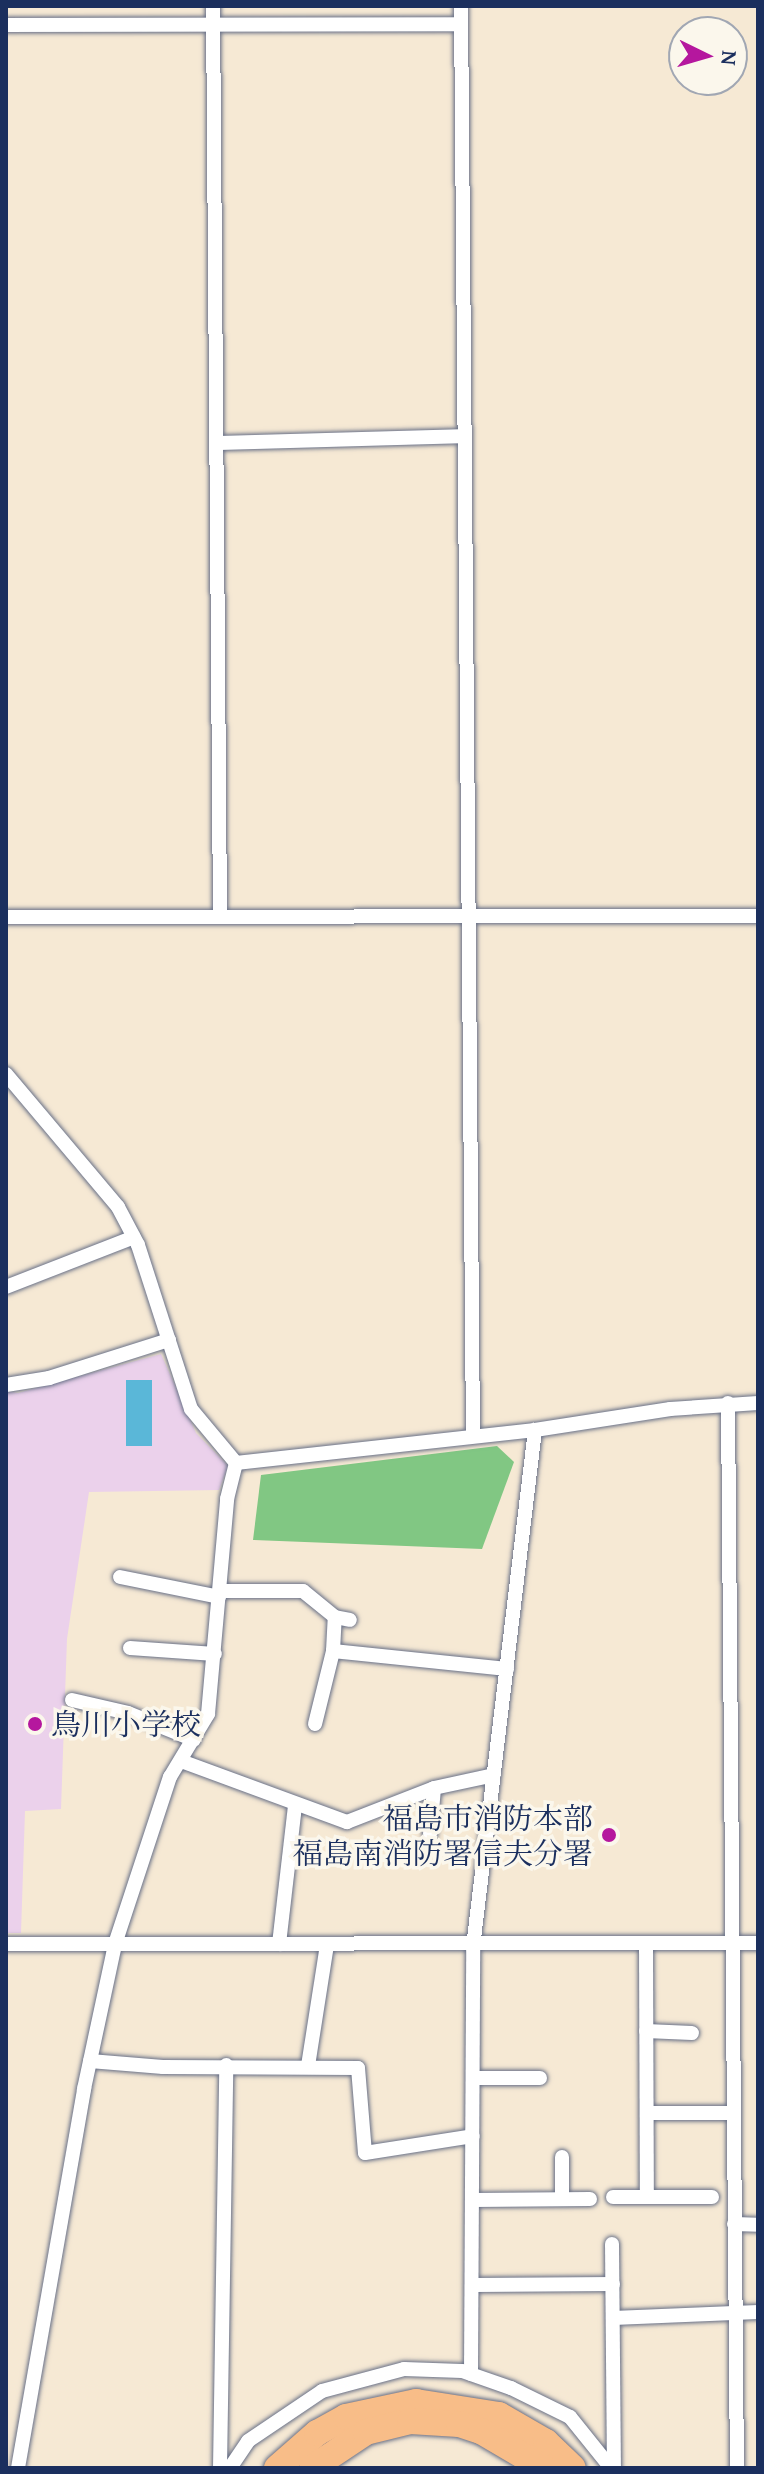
<!DOCTYPE html>
<meta charset="utf-8">
<style>
body{margin:0}
#map{position:relative;width:764px;height:2474px;overflow:hidden;background:#f6e9d4;font-family:"Gentium Book Plus","Noto Serif JP",serif}
div>[style]{position:absolute}
.built>*{inset:0;background:#ebd1eb}
.green>*{inset:0;background:#81c783}
.water>*{inset:0;background:#5ab7d8;transform-origin:0 0}
.roads{filter:drop-shadow(0 0 2px #687087) drop-shadow(0 0 2px #687087)}
.street>*{height:14px;margin:-7px;padding:0 7px;transform-origin:7px;border-radius:7px;background:#fff}
.highway>*{height:26px;margin:-13px;padding:0 13px;transform-origin:13px;border-radius:13px;background:#f8bd88}
.dots>*{width:22px;height:22px;translate:-50% -50%;box-sizing:border-box;border:4px solid #fbf7ec;border-radius:50%}
span{translate:-50% -50%;white-space:nowrap;text-align:center;line-height:1.15;-webkit-text-stroke:7px #fbf7ec;paint-order:stroke}
.poi-label{font-size:30px;color:#1b2f5e}
.left{translate:0 -50%;text-align:left}
.right{translate:-100% -50%;text-align:right}
.frame{position:absolute;inset:0;border:8px solid #1b2f5e;pointer-events:none}
.north{position:absolute;left:668px;top:16px;width:80px;height:80px;box-sizing:border-box;background:#fbf7ec;border:2px solid #a1a7b3;border-radius:50%;rotate:95deg;font-size:22px;font-weight:700;line-height:32px;text-align:center;color:#1b2f5e}
.north::after{content:'';display:block;margin:auto;width:28px;height:36px;background:#b5179e;clip-path:polygon(50% 0,100% 100%,50% 72%,0 100%)}
</style>
<div id="map">
<div class="built">
<div style="clip-path:polygon(161px 1354px,196px 1433px,228px 1466px,219px 1490px,89px 1492px,67px 1639px,61px 1809px,25px 1811px,21px 1933px,6px 1933px,6px 1391px,18px 1393px)"></div>
</div>
<div class="green">
<div style="clip-path:polygon(497px 1446px,514px 1462px,482px 1549px,253px 1540px,261px 1475px)"></div>
</div>
<div class="water">
<div style="left:126px;top:1380px;width:26px;height:66px"></div>
</div>
<div class="roads">
<div class="street">
<div style="left:213px;top:6px;width:911px;rotate:89.56deg"></div>
<div style="left:461px;top:6px;width:1429px;rotate:89.52deg"></div>
<div style="left:6px;top:25px;width:455px;rotate:-0.1deg"></div>
<div style="left:217px;top:443px;width:245px;rotate:-1.6deg"></div>
<div style="left:6px;top:917px;width:752px;rotate:-0.08deg"></div>
<div style="left:6px;top:1074px;width:174px;rotate:49.9deg"></div>
<div style="left:118px;top:1207px;width:43px;rotate:62.2deg"></div>
<div style="left:138px;top:1245px;width:172px;rotate:72.1deg"></div>
<div style="left:191px;top:1409px;width:70px;rotate:50.2deg"></div>
<div style="left:236px;top:1463px;width:301px;rotate:-6.3deg"></div>
<div style="left:535px;top:1430px;width:137px;rotate:-8.8deg"></div>
<div style="left:670px;top:1409px;width:88px;rotate:-3.9deg"></div>
<div style="left:6px;top:1287px;width:137px;rotate:-21.3deg"></div>
<div style="left:6px;top:1385px;width:44px;rotate:-9.2deg"></div>
<div style="left:49px;top:1378px;width:126px;rotate:-17.6deg"></div>
<div style="left:728px;top:1403px;width:1065px;rotate:89.52deg"></div>
<div style="left:120px;top:1577px;width:101px;rotate:11.4deg"></div>
<div style="left:220px;top:1591px;width:83px"></div>
<div style="left:303px;top:1591px;width:41px;rotate:39.1deg"></div>
<div style="left:335px;top:1617px;width:15px;rotate:11deg"></div>
<div style="left:130px;top:1648px;width:85px;rotate:4deg"></div>
<div style="left:333px;top:1651px;width:175px;rotate:5.9deg"></div>
<div style="left:72px;top:1700px;width:57px;rotate:13.1deg"></div>
<div style="left:128px;top:1713px;width:71px;rotate:22.2deg"></div>
<div style="left:315px;top:1724px;width:75px;rotate:-76.1deg"></div>
<div style="left:333px;top:1651px;width:34px;rotate:-87deg"></div>
<div style="left:181px;top:1761px;width:177px;rotate:20.2deg"></div>
<div style="left:347px;top:1822px;width:93px;rotate:-21.3deg"></div>
<div style="left:434px;top:1788px;width:61px;rotate:-12.2deg"></div>
<div style="left:430px;top:1834px;width:46px;rotate:-85deg"></div>
<div style="left:6px;top:1944px;width:752px;rotate:-0.08deg"></div>
<div style="left:279px;top:1944px;width:139px;rotate:-83.4deg"></div>
<div style="left:646px;top:1944px;width:253px;rotate:89.8deg"></div>
<div style="left:646px;top:2031px;width:46px;rotate:2.5deg"></div>
<div style="left:90px;top:2061px;width:73px;rotate:4.7deg"></div>
<div style="left:163px;top:2067px;width:195px;rotate:0.3deg"></div>
<div style="left:358px;top:2068px;width:85px;rotate:85.3deg"></div>
<div style="left:365px;top:2153px;width:109px;rotate:-8.9deg"></div>
<div style="left:308px;top:2066px;width:123px;rotate:-81.1deg"></div>
<div style="left:473px;top:2078px;width:67px"></div>
<div style="left:647px;top:2113px;width:85px"></div>
<div style="left:562px;top:2157px;width:42px;rotate:90deg"></div>
<div style="left:613px;top:2197px;width:99px"></div>
<div style="left:473px;top:2200px;width:117px;rotate:-0.5deg"></div>
<div style="left:734px;top:2224px;width:24px;rotate:2deg"></div>
<div style="left:612px;top:2244px;width:224px;rotate:89.5deg"></div>
<div style="left:474px;top:2285px;width:139px;rotate:-0.4deg"></div>
<div style="left:613px;top:2318px;width:145px;rotate:-2.4deg"></div>
<div style="left:471px;top:2374px;width:427px;rotate:-89.7deg"></div>
<div style="left:473px;top:1947px;width:521px;rotate:-83.16deg"></div>
<div style="left:18px;top:2468px;width:385px;rotate:-80.1deg"></div>
<div style="left:84px;top:2089px;width:148px;rotate:-77.9deg"></div>
<div style="left:115px;top:1944px;width:176px;rotate:-71.8deg"></div>
<div style="left:170px;top:1777px;width:74px;rotate:-58.9deg"></div>
<div style="left:208px;top:1714px;width:216px;rotate:-84.9deg"></div>
<div style="left:227px;top:1499px;width:37px;rotate:-76deg"></div>
<div style="left:220px;top:2468px;width:403px;rotate:-89.1deg"></div>
<div style="left:230px;top:2468px;width:32px;rotate:-56deg"></div>
<div style="left:248px;top:2441px;width:89px;rotate:-34deg"></div>
<div style="left:322px;top:2391px;width:85px;rotate:-15deg"></div>
<div style="left:404px;top:2369px;width:58px;rotate:2deg"></div>
<div style="left:462px;top:2371px;width:52px;rotate:19.1deg"></div>
<div style="left:511px;top:2388px;width:66px;rotate:26.2deg"></div>
<div style="left:570px;top:2417px;width:65px;rotate:51.2deg"></div>
</div>
<div class="highway">
<div style="left:277px;top:2468px;width:53px;rotate:-41.2deg"></div>
<div style="left:317px;top:2433px;width:33px;rotate:-29deg"></div>
<div style="left:346px;top:2417px;width:72px;rotate:-12.1deg"></div>
<div style="left:416px;top:2402px;width:84px;rotate:8.9deg"></div>
<div style="left:499px;top:2415px;width:54px;rotate:29.9deg"></div>
<div style="left:546px;top:2442px;width:37px;rotate:44deg"></div>
<div style="left:312px;top:2468px;width:65px;rotate:-33.7deg"></div>
<div style="left:366px;top:2432px;width:45px;rotate:-14deg"></div>
<div style="left:410px;top:2421px;width:49px;rotate:3.5deg"></div>
<div style="left:459px;top:2424px;width:23px;rotate:18deg"></div>
<div style="left:481px;top:2431px;width:73px;rotate:30.4deg"></div>
</div>
</div>
<div class="dots">
<div style="left:35px;top:1724px;background:#b5179e"></div>
<div style="left:609px;top:1835px;background:#b5179e"></div>
</div>
<div class="poi-label">
<span class="left" style="left:51px;top:1724px">鳥川小学校</span>
<span class="right" style="left:593px;top:1835px">福島市消防本部<br>福島南消防署信夫分署</span>
</div>
<div class="frame"></div>
<div class="north">N</div>
</div>
